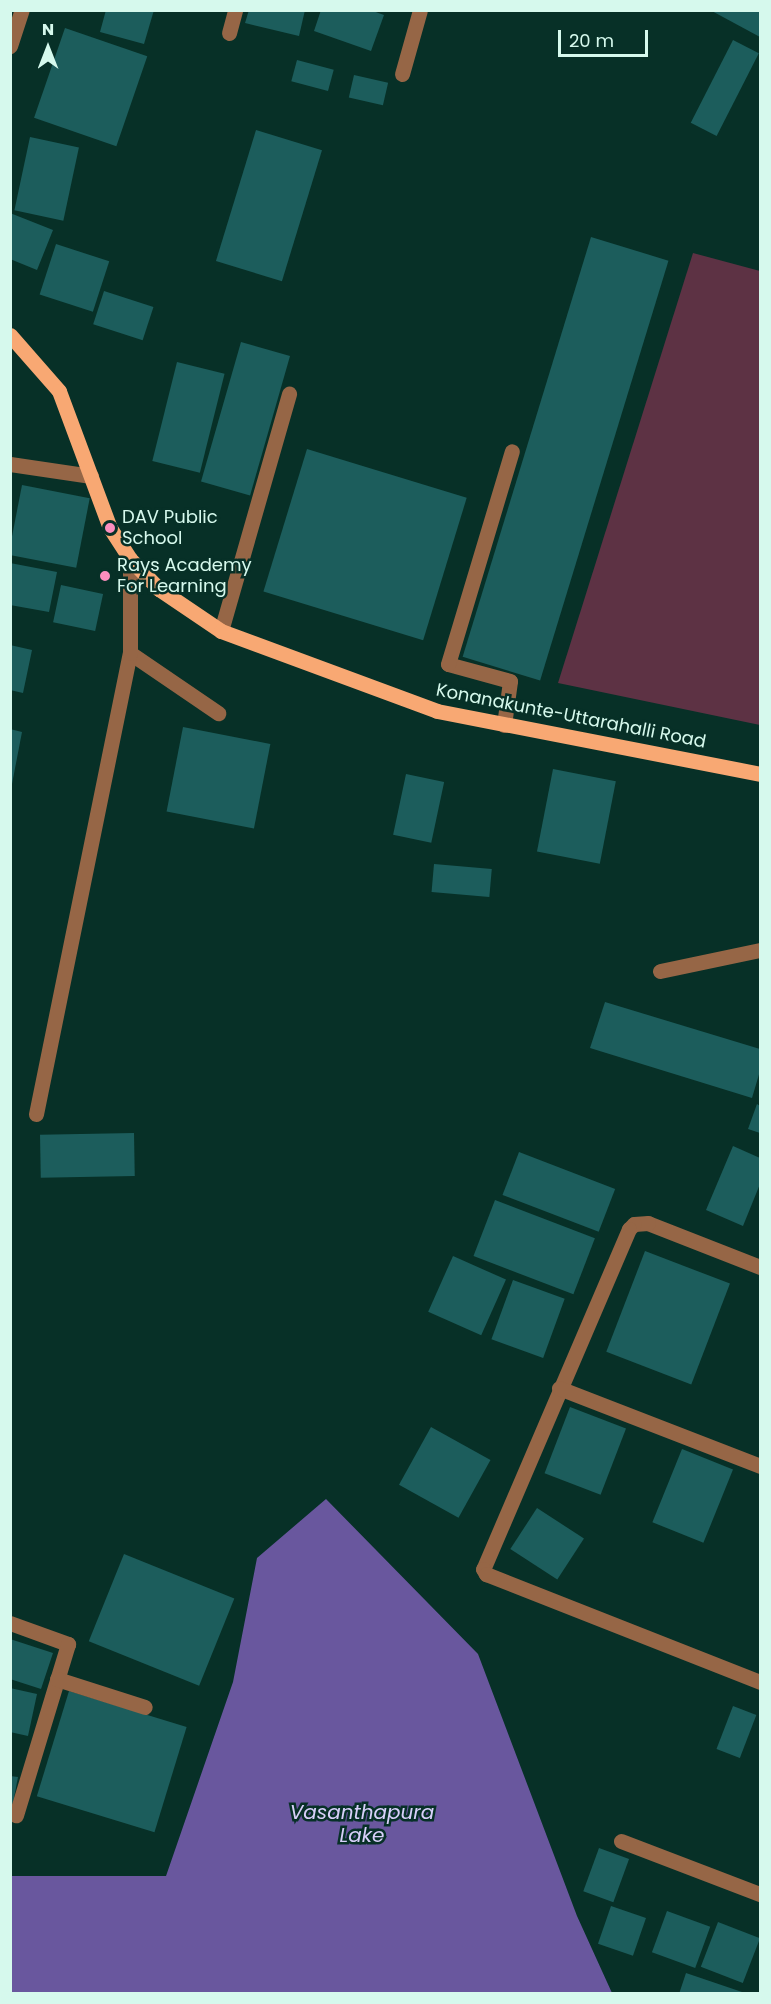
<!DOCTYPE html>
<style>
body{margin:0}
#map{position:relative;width:771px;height:2004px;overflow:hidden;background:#073027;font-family:Poppins,sans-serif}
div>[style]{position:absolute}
.green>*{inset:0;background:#5d3244}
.water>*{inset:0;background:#69579e}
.building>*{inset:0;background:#1c5d5c;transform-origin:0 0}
.minor>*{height:15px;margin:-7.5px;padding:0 7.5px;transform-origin:7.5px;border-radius:7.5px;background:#966646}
.major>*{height:15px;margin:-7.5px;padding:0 7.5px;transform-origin:7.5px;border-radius:7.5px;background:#f8a873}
.dots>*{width:16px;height:16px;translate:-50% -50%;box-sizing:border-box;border:3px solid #073027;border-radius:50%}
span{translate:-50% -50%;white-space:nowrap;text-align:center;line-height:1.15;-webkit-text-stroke:5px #073027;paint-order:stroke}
.poi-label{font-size:18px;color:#d6f9ed}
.left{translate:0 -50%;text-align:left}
.street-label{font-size:18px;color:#d6f9ed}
.water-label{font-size:20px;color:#d8d0fa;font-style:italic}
.frame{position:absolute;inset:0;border:12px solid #d6f9ed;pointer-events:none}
.north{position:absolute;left:18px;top:18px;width:60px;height:60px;-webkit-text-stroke:4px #073027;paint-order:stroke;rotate:0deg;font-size:16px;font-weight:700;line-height:24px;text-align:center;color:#d6f9ed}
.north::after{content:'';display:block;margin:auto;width:21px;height:27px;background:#d6f9ed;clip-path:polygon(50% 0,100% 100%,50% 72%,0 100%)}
.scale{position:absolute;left:558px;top:30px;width:90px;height:27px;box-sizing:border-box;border:3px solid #d6f9ed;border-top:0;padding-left:8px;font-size:18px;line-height:21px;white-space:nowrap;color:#d6f9ed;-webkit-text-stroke:4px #073027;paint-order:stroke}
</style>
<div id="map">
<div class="green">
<div style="clip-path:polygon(693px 253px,760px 271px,760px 725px,558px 683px)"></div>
</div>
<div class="water">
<div style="clip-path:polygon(326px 1499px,478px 1654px,577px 1916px,612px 1993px,11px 1993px,11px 1876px,166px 1876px,233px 1682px,257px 1558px)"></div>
</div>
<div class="building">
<div style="clip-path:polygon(106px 10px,154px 10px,144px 44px,100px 32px)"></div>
<div style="clip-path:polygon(249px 10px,305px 10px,299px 36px,245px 23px)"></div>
<div style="clip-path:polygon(321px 10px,370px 10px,384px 15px,371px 51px,314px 31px)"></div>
<div style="clip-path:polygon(710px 10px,760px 10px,760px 37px)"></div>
<div style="left:65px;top:28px;width:87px;height:95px;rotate:19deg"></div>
<div style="left:733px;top:40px;width:29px;height:93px;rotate:27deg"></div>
<div style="left:297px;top:60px;width:38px;height:22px;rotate:15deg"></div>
<div style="left:354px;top:75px;width:35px;height:23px;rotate:13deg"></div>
<div style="left:256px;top:130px;width:69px;height:137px;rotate:17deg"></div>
<div style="left:30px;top:137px;width:50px;height:75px;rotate:12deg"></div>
<div style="clip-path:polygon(10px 213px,53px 230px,37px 270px,10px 259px)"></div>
<div style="left:591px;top:237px;width:81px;height:439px;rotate:17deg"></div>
<div style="left:56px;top:244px;width:56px;height:53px;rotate:18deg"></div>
<div style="left:104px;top:291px;width:52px;height:35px;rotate:18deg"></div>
<div style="left:241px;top:342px;width:51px;height:145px;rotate:16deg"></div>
<div style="left:177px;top:362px;width:49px;height:102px;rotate:14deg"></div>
<div style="left:307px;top:449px;width:167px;height:149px;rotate:17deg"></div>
<div style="left:22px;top:485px;width:69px;height:71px;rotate:11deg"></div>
<div style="clip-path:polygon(10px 563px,57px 572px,49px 612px,10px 605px)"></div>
<div style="left:61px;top:585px;width:43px;height:38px;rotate:12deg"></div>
<div style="clip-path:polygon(10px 645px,32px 650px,23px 693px,10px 690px)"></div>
<div style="left:183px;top:727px;width:89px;height:86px;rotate:11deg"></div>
<div style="clip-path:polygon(10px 729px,22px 732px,12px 784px,10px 784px)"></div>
<div style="left:553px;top:769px;width:64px;height:84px;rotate:11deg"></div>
<div style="left:406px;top:774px;width:39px;height:62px;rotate:12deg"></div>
<div style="left:434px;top:864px;width:58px;height:28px;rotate:5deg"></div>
<div style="clip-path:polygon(605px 1002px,760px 1049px,760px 1071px,752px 1098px,590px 1048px)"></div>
<div style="clip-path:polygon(757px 1104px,760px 1106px,760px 1133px,748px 1129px)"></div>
<div style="left:134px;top:1133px;width:43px;height:94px;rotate:89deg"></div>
<div style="clip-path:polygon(733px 1146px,760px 1158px,760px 1184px,743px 1226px,706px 1210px)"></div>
<div style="left:519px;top:1152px;width:103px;height:46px;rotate:21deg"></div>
<div style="left:495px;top:1200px;width:107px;height:60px;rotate:21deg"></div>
<div style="left:645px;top:1251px;width:91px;height:108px;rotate:21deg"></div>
<div style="left:453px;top:1256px;width:58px;height:61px;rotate:24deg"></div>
<div style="left:513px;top:1280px;width:55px;height:63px;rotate:20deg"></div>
<div style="left:570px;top:1407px;width:60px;height:71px;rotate:21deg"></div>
<div style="left:431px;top:1427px;width:68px;height:66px;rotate:29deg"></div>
<div style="left:682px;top:1449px;width:55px;height:79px;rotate:22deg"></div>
<div style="left:537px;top:1508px;width:56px;height:49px;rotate:33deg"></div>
<div style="left:124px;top:1554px;width:119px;height:94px;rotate:22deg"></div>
<div style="clip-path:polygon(10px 1639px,53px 1653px,41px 1689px,10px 1679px)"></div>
<div style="clip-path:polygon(10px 1688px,37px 1694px,28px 1736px,10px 1732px)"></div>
<div style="left:69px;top:1691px;width:123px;height:110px;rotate:17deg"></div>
<div style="left:733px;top:1706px;width:25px;height:46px;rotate:21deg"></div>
<div style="clip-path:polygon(10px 1776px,18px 1777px,12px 1808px,10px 1808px)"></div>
<div style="left:599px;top:1848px;width:32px;height:46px;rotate:20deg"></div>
<div style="left:611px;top:1906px;width:37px;height:40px;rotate:19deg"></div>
<div style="left:667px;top:1911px;width:46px;height:44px;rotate:20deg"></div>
<div style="left:718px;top:1922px;width:45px;height:48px;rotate:21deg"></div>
<div style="clip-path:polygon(686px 1973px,745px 1993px,744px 1994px,679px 1994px)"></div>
</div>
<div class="minor">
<div style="left:229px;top:33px;width:24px;rotate:-75deg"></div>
<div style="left:10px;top:46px;width:38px;rotate:-72deg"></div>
<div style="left:402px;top:74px;width:66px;rotate:-74.3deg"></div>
<div style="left:10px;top:464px;width:82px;rotate:8.4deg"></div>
<div style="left:221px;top:631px;width:247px;rotate:-74deg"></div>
<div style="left:130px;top:653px;width:107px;rotate:34.3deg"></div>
<div style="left:504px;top:725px;width:44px;rotate:-82.2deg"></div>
<div style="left:510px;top:681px;width:64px;rotate:-164.7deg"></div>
<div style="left:448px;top:664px;width:222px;rotate:-73.3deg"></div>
<div style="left:660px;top:971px;width:102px;rotate:-11.9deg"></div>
<div style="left:36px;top:1114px;width:470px;rotate:-78.5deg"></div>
<div style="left:130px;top:653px;width:94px;rotate:-90deg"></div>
<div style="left:760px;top:1267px;width:120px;rotate:-158.6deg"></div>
<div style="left:648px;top:1223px;width:14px;rotate:176deg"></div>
<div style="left:634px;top:1224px;width:7px;rotate:135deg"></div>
<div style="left:629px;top:1229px;width:370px;rotate:113.2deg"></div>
<div style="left:483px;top:1569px;width:6px;rotate:59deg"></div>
<div style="left:486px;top:1574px;width:295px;rotate:21.5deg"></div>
<div style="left:559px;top:1388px;width:216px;rotate:21.2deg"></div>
<div style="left:10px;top:1623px;width:62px;rotate:19.9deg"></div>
<div style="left:68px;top:1644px;width:179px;rotate:106.9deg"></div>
<div style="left:57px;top:1679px;width:92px;rotate:17.7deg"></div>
<div style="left:621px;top:1841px;width:149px;rotate:20.9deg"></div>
</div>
<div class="major">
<div style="left:10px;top:335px;width:74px;rotate:48.8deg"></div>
<div style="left:59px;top:391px;width:146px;rotate:69.6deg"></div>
<div style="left:110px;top:528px;width:37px;rotate:57deg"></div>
<div style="left:130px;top:559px;width:42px;rotate:46deg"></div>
<div style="left:159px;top:589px;width:75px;rotate:34.1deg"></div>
<div style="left:221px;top:631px;width:230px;rotate:20.3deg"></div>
<div style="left:437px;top:711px;width:329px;rotate:11deg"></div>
</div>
<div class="dots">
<div style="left:110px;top:528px;background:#fd8ebe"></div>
<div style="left:105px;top:576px;background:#fd8ebe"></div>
</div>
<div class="poi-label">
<span class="left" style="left:122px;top:528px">DAV Public<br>School</span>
<span class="left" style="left:117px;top:576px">Rays Academy<br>For Learning</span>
</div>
<div class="street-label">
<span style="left:571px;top:716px;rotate:11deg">Konanakunte-Uttarahalli Road</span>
</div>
<div class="water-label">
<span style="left:362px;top:1824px">Vasanthapura<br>Lake</span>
</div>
<div class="frame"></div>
<div class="north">N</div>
<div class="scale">20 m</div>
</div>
